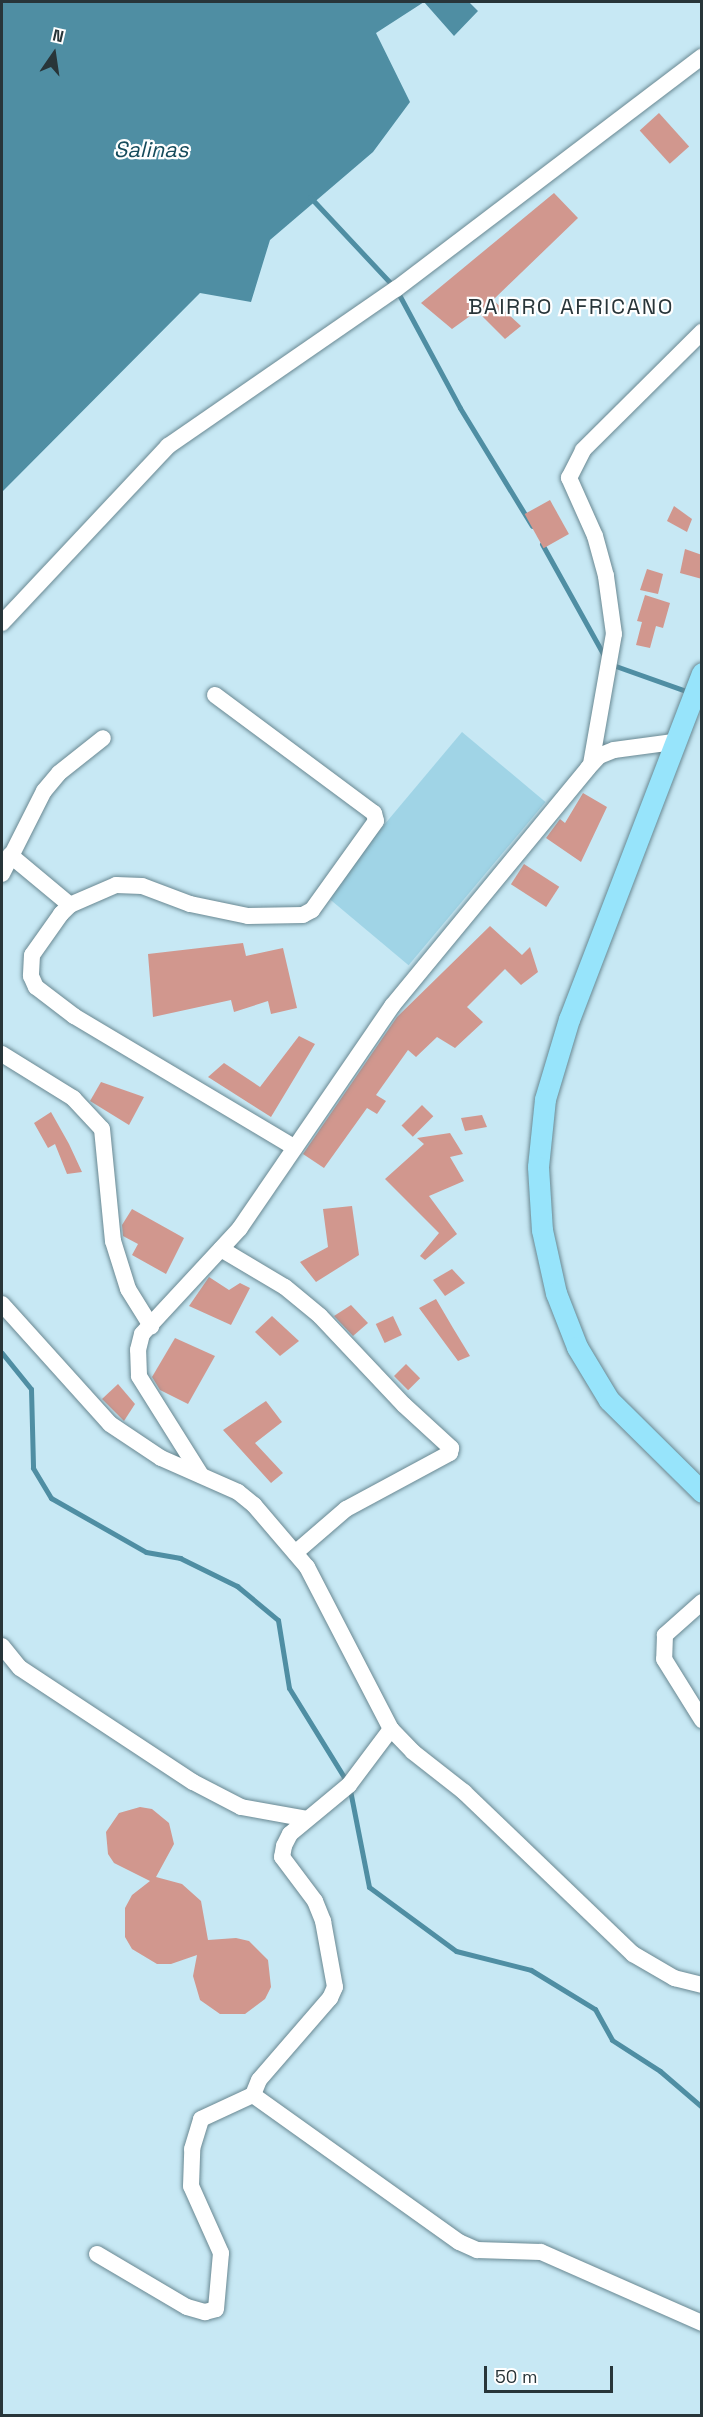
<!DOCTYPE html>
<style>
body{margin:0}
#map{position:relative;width:703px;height:2417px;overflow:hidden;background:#c7e8f4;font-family:"Space Grotesk",sans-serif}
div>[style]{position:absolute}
.green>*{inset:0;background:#a0d4e6;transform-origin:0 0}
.water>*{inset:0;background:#4f8ea3}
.stream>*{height:5px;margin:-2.5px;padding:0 2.5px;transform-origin:2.5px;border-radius:2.5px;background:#4f8ea3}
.building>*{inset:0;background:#d1978e;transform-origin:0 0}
.roads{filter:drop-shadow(0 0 2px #698892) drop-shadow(0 0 2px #698892)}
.minor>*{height:16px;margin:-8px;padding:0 8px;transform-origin:8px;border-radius:8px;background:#fff}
.major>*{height:21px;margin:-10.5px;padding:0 10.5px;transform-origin:10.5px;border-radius:10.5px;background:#97e4fb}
span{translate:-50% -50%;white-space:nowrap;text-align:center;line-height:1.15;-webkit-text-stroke:4.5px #fff;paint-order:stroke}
.water-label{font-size:22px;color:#164c5c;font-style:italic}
.neighbourhood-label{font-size:22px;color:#283539;letter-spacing:1.5px}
.frame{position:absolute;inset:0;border:3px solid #283539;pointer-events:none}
.north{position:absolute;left:24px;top:24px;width:60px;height:60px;-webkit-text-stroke:4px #fff;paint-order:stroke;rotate:13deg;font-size:16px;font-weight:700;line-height:24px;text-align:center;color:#283539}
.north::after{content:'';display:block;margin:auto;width:21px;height:27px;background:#283539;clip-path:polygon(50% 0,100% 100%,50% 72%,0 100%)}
.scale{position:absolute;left:484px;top:2366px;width:129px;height:27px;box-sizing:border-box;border:3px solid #283539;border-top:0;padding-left:8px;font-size:18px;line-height:21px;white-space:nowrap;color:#283539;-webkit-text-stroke:4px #fff;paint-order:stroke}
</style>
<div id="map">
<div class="green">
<div style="left:462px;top:732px;width:109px;height:213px;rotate:40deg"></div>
</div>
<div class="water">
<div style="clip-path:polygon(2px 2px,469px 2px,478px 11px,454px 36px,424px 2px,376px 33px,410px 102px,373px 152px,270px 240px,251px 302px,200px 293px,2px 492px)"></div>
</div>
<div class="stream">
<div style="left:310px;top:197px;width:126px;rotate:46.9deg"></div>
<div style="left:396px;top:289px;width:135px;rotate:61.7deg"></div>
<div style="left:460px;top:408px;width:138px;rotate:58.6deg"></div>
<div style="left:542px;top:544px;width:129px;rotate:60.9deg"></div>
<div style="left:610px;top:664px;width:84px;rotate:19.5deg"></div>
<div style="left:2px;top:1353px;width:46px;rotate:51.1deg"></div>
<div style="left:31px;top:1389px;width:79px;rotate:88.5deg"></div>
<div style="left:33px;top:1468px;width:35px;rotate:59deg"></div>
<div style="left:51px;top:1498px;width:109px;rotate:29.6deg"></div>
<div style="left:146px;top:1552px;width:35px;rotate:10deg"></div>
<div style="left:180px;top:1558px;width:64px;rotate:26.2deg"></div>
<div style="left:237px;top:1586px;width:53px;rotate:39.7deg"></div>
<div style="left:278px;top:1620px;width:69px;rotate:80.8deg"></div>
<div style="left:289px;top:1688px;width:114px;rotate:58.3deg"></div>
<div style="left:349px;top:1785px;width:104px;rotate:78.9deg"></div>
<div style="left:369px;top:1887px;width:108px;rotate:36.3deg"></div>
<div style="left:456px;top:1951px;width:77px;rotate:14.2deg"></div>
<div style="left:531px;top:1970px;width:75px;rotate:31.4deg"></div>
<div style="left:595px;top:2009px;width:35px;rotate:61deg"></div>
<div style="left:612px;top:2040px;width:57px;rotate:32.9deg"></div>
<div style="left:660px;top:2071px;width:55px;rotate:40.6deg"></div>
</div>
<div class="building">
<div style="left:659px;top:113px;width:45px;height:26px;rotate:48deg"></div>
<div style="clip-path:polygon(554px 193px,578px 218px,493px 300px,521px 326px,505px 339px,477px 311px,452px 329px,421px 303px)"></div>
<div style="left:550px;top:500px;width:39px;height:29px;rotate:61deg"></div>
<div style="clip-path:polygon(674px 506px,692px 519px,687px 532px,667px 521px)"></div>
<div style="clip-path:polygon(685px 549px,702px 555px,702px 579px,680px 573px)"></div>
<div style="clip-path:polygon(647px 569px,663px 574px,658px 594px,640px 590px)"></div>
<div style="clip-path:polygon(645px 595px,670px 603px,663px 628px,656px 626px,650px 648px,636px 645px,642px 622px,637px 621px)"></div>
<div style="clip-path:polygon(583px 793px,607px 807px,581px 862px,546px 838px,560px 819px,565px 823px)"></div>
<div style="left:524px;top:864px;width:42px;height:24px;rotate:33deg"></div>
<div style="clip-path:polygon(490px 926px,522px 955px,530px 947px,538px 972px,521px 985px,505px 969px,467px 1007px,483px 1022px,455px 1048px,437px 1037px,416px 1057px,408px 1050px,376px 1095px,386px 1101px,377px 1114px,367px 1108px,324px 1168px,303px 1154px,397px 1017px)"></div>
<div style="clip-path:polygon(243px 943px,246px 956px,283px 948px,297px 1008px,271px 1014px,268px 1001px,234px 1012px,231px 1000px,153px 1017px,148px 954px)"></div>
<div style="clip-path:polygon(299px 1036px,315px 1044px,271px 1117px,208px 1077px,224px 1063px,260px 1087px)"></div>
<div style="clip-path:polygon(101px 1082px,144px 1097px,129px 1125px,90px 1101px)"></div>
<div style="left:422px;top:1105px;width:16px;height:29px;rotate:45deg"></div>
<div style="clip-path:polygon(51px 1112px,69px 1144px,82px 1172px,67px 1174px,55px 1144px,48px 1148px,34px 1123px)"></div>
<div style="clip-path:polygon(482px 1115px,487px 1127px,465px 1131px,461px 1118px)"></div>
<div style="clip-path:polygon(450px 1133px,463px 1154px,450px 1157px,464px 1181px,429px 1196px,457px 1234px,425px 1260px,420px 1256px,439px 1233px,385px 1179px,424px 1144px,417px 1138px)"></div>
<div style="clip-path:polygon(352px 1206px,359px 1255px,316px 1282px,300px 1262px,328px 1247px,323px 1209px)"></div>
<div style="clip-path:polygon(132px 1209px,184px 1238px,166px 1274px,132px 1255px,138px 1244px,123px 1236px,122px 1225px)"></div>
<div style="clip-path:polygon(452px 1269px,465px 1283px,445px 1296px,433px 1280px)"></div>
<div style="clip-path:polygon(209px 1277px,229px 1290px,240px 1283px,250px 1288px,231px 1325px,189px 1306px)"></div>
<div style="clip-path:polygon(436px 1299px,453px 1328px,470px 1356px,458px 1361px,419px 1308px)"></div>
<div style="clip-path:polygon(351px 1305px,368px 1323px,353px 1336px,334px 1316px)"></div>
<div style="clip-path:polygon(272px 1316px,299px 1341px,280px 1356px,255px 1332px)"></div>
<div style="left:393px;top:1316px;width:21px;height:19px;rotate:65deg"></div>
<div style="clip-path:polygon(175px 1338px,215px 1356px,188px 1404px,160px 1390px,152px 1377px)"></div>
<div style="left:406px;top:1364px;width:20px;height:17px;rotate:45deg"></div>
<div style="clip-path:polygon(118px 1384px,135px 1404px,124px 1421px,102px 1399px)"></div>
<div style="clip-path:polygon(266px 1401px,282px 1422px,255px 1443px,283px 1473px,271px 1483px,223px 1430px)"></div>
<div style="clip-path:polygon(140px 1807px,152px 1809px,169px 1823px,174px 1844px,156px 1877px,182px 1884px,201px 1901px,208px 1940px,236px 1938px,249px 1941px,268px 1960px,271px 1987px,265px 1999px,245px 2014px,220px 2014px,200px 2000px,193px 1976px,197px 1955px,171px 1964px,157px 1964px,132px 1949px,125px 1937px,125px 1908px,132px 1895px,150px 1881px,114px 1863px,108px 1854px,106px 1832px,119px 1813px)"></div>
</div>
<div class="roads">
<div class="minor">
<div style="left:2px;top:623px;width:243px;rotate:-46.8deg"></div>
<div style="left:168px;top:446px;width:277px;rotate:-34.6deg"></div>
<div style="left:396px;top:289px;width:384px;rotate:-37.2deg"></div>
<div style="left:215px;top:695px;width:198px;rotate:36.6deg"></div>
<div style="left:374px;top:813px;width:8px;rotate:76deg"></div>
<div style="left:376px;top:821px;width:110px;rotate:125.7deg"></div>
<div style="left:312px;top:910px;width:10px;rotate:151deg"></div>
<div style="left:303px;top:915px;width:55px;rotate:179deg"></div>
<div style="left:248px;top:916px;width:59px;rotate:-168.3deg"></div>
<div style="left:190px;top:904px;width:51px;rotate:-159.4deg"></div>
<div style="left:142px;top:886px;width:26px;rotate:-178deg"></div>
<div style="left:116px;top:885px;width:50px;rotate:156.5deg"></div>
<div style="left:70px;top:905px;width:13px;rotate:135deg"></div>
<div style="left:61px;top:914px;width:50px;rotate:125.3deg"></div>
<div style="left:32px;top:955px;width:21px;rotate:93deg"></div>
<div style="left:31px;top:976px;width:12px;rotate:66deg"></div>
<div style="left:36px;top:987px;width:48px;rotate:37.3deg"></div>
<div style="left:74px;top:1016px;width:257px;rotate:30.8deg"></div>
<div style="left:591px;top:764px;width:132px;rotate:-80deg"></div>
<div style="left:614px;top:634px;width:59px;rotate:-97.9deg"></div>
<div style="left:606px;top:576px;width:41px;rotate:-105.4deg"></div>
<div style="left:595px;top:536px;width:64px;rotate:-114.1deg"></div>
<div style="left:569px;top:478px;width:31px;rotate:-63deg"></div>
<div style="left:583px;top:450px;width:168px;rotate:-44.8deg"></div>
<div style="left:10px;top:855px;width:78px;rotate:39.8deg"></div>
<div style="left:2px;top:874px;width:93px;rotate:-63.2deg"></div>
<div style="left:44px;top:791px;width:23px;rotate:-50deg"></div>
<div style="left:59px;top:773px;width:56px;rotate:-38.5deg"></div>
<div style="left:2px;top:1054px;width:84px;rotate:31.8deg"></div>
<div style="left:73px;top:1098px;width:42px;rotate:46.9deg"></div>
<div style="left:102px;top:1129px;width:113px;rotate:84.4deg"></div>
<div style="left:113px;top:1241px;width:50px;rotate:72.6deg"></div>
<div style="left:128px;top:1289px;width:44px;rotate:58.1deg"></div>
<div style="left:221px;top:1249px;width:74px;rotate:30.7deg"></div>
<div style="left:285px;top:1287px;width:45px;rotate:39.6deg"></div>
<div style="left:320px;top:1316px;width:122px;rotate:46.7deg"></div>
<div style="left:404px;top:1405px;width:64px;rotate:42.5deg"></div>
<div style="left:451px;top:1448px;width:5px;rotate:101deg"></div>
<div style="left:450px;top:1453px;width:118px;rotate:151.7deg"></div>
<div style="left:346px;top:1509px;width:67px;rotate:139.2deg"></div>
<div style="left:2px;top:1304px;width:161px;rotate:48deg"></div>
<div style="left:110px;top:1424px;width:61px;rotate:33.7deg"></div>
<div style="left:161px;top:1458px;width:84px;rotate:23.8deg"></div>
<div style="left:238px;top:1492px;width:21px;rotate:39deg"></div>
<div style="left:254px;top:1505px;width:82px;rotate:49.5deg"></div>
<div style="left:307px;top:1567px;width:182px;rotate:62.6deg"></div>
<div style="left:391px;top:1729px;width:70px;rotate:126.9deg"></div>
<div style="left:349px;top:1785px;width:77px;rotate:140.3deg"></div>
<div style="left:290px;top:1834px;width:13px;rotate:117deg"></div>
<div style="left:284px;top:1846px;width:11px;rotate:100deg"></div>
<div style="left:282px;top:1857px;width:55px;rotate:53.1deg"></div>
<div style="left:315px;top:1901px;width:22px;rotate:68deg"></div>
<div style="left:323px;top:1921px;width:67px;rotate:79.7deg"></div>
<div style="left:335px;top:1987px;width:12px;rotate:114deg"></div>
<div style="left:330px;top:1998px;width:108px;rotate:130.9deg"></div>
<div style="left:259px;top:2080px;width:16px;rotate:112deg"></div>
<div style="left:253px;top:2095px;width:253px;rotate:35.5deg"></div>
<div style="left:459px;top:2242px;width:20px;rotate:24deg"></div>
<div style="left:477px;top:2250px;width:64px;rotate:1.8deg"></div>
<div style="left:541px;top:2252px;width:176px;rotate:23.8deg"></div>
<div style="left:201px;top:1475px;width:117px;rotate:-122.1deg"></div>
<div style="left:139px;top:1376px;width:26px;rotate:-92deg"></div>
<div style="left:138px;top:1350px;width:16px;rotate:-76deg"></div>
<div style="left:142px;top:1334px;width:144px;rotate:-47.2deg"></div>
<div style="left:240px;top:1228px;width:269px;rotate:-55.6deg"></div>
<div style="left:392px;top:1006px;width:308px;rotate:-50.5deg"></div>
<div style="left:588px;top:768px;width:16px;rotate:-47deg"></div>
<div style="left:599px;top:756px;width:16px;rotate:-22deg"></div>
<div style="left:614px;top:750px;width:60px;rotate:-7.7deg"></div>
<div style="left:702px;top:1602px;width:50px;rotate:138.3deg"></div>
<div style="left:665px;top:1635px;width:24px;rotate:92deg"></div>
<div style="left:664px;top:1659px;width:72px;rotate:58.1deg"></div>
<div style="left:2px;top:1646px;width:28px;rotate:51deg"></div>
<div style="left:20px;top:1668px;width:207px;rotate:33.4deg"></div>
<div style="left:193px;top:1782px;width:54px;rotate:27.5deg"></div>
<div style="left:241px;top:1807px;width:67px;rotate:10.3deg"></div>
<div style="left:391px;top:1729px;width:32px;rotate:46deg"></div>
<div style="left:413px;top:1752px;width:65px;rotate:38.1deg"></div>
<div style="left:464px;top:1792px;width:234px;rotate:43.8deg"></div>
<div style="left:633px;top:1954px;width:48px;rotate:30.3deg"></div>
<div style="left:674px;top:1978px;width:29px;rotate:14deg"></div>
<div style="left:97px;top:2254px;width:104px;rotate:30.5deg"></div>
<div style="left:187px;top:2307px;width:19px;rotate:16deg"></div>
<div style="left:205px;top:2312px;width:11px;rotate:-15deg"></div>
<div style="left:216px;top:2309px;width:56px;rotate:-84.9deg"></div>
<div style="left:221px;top:2253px;width:73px;rotate:-114.1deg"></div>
<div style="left:191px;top:2186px;width:37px;rotate:-88deg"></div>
<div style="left:192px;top:2149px;width:31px;rotate:-73deg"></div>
<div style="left:201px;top:2119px;width:57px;rotate:-24.8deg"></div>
</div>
<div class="major">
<div style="left:702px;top:673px;width:371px;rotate:111deg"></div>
<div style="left:569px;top:1019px;width:84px;rotate:106.7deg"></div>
<div style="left:545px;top:1099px;width:68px;rotate:95.9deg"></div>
<div style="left:538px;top:1167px;width:63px;rotate:86.4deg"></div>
<div style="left:542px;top:1230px;width:65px;rotate:77.5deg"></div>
<div style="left:556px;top:1293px;width:58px;rotate:68.7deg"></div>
<div style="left:577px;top:1347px;width:62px;rotate:58.9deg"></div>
<div style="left:609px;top:1400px;width:131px;rotate:44.7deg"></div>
</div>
</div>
<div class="water-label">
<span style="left:151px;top:150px">Salinas</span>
</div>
<div class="neighbourhood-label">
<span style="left:571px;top:307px">BAIRRO AFRICANO</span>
</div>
<div class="frame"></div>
<div class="north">N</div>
<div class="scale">50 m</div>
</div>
